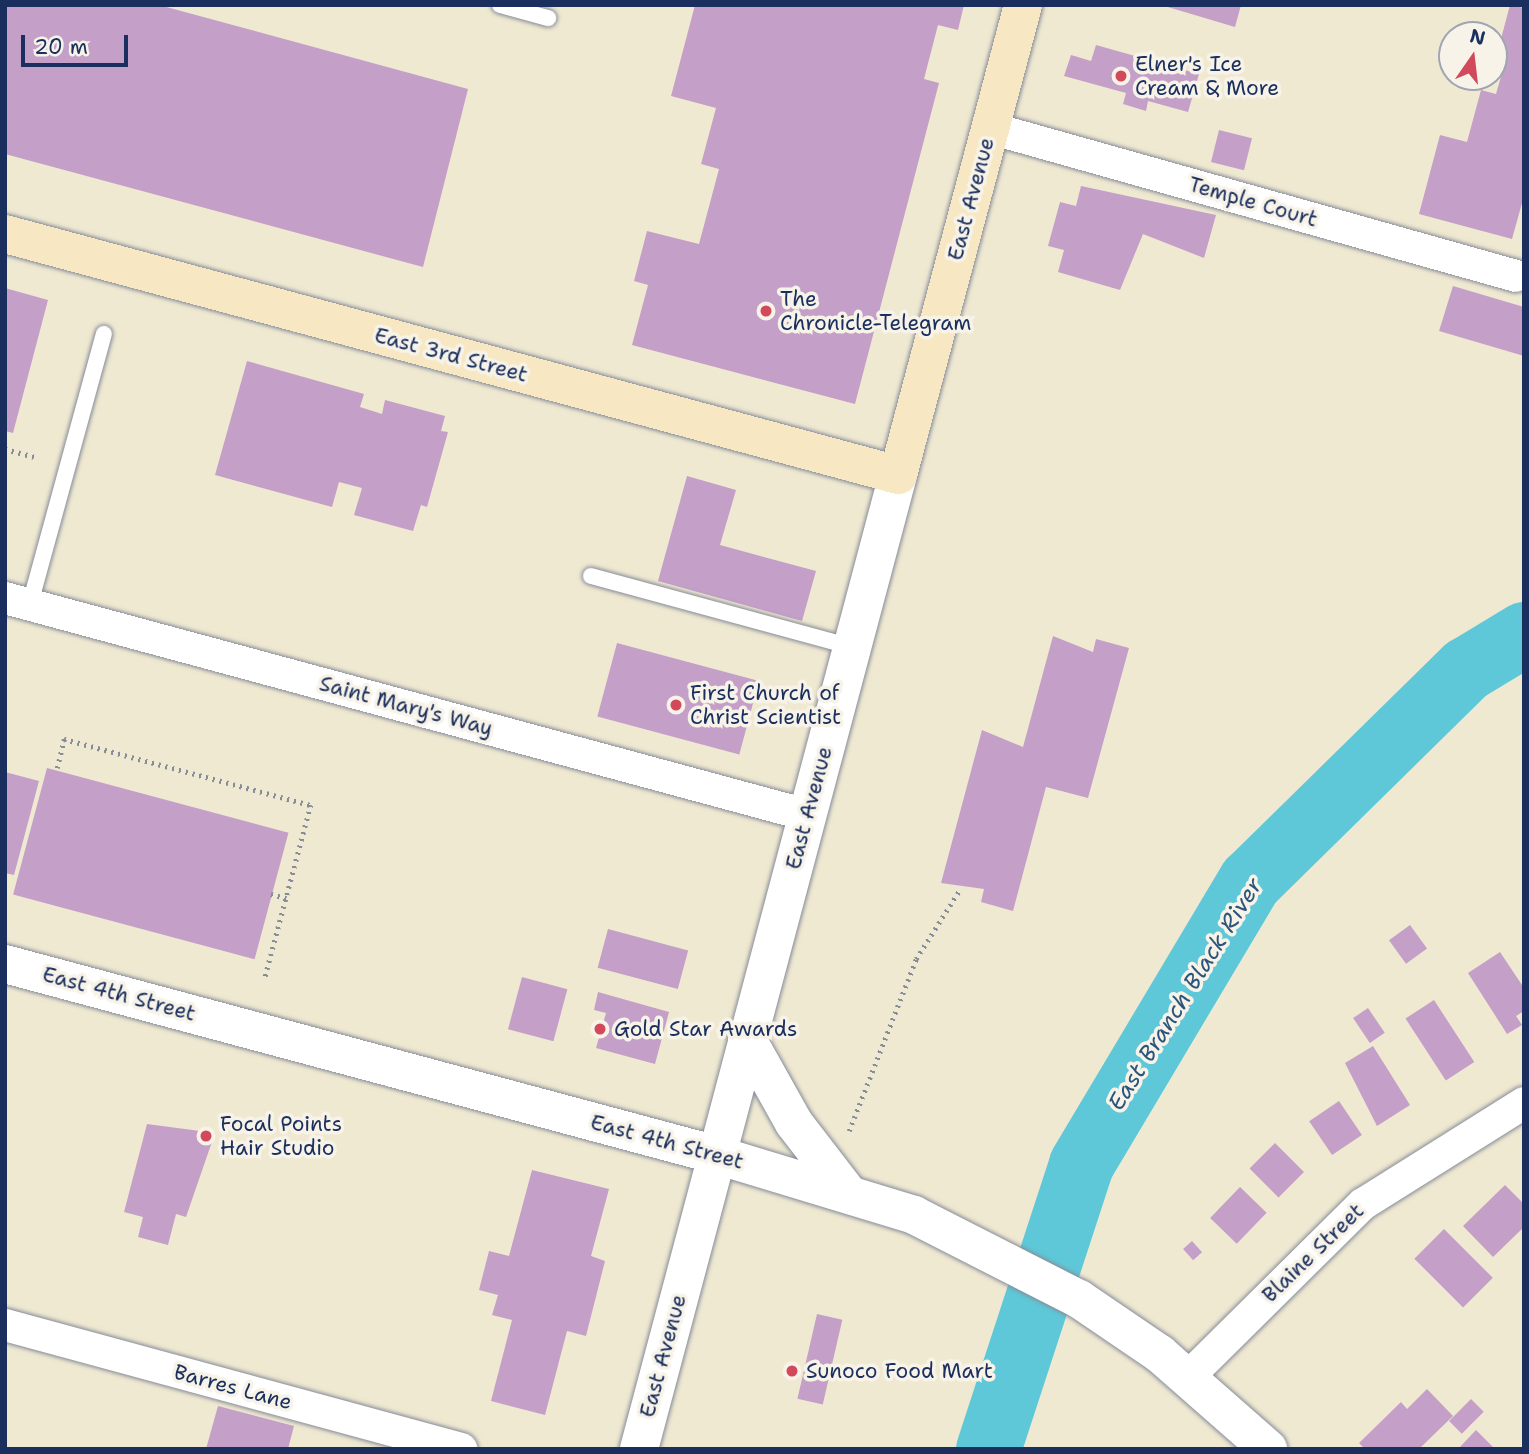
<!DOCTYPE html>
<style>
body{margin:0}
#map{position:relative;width:1529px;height:1454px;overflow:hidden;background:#f0e9d2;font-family:"Shantell Sans",sans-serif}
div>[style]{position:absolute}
.river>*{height:65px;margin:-32.5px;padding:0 32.5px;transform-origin:32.5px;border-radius:32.5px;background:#5ec8d8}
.building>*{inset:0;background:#c49fc8;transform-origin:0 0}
.path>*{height:4.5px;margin-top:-2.25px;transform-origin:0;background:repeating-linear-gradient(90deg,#868c98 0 2px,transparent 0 7px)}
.roads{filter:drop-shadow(0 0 2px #868c98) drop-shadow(0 0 2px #868c98)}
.service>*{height:16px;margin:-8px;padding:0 8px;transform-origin:8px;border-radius:8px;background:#fff}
.minor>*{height:32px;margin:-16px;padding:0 16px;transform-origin:16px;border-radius:16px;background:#fff}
.tertiary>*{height:38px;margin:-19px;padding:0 19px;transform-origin:19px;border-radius:19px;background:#fff}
.secondary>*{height:38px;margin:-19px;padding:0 19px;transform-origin:19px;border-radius:19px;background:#f7e8c3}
.dots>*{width:19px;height:19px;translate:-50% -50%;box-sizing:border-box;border:4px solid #f7f3e8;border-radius:50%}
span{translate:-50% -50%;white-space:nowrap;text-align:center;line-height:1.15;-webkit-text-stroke:7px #f7f3e8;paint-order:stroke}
.poi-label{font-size:21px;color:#1b2f5e}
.left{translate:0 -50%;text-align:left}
.street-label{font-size:21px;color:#1b2f5e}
.water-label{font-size:23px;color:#2c557c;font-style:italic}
.frame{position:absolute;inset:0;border:7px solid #1b2f5e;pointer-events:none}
.north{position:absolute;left:1438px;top:21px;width:70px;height:70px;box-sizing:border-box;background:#f7f3e8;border:2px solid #9fa5b1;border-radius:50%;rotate:14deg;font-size:19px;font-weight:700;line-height:28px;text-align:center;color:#1b2f5e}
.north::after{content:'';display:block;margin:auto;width:24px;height:32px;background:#d1495b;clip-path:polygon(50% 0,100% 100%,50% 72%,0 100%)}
.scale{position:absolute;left:21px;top:35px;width:107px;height:32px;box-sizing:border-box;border:4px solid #1b2f5e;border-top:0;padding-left:9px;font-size:21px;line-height:24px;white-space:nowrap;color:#1b2f5e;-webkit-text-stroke:5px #f7f3e8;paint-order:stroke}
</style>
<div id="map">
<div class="river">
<div style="left:988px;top:1449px;width:300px;rotate:-71.9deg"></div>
<div style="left:1081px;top:1164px;width:330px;rotate:-59.2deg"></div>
<div style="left:1250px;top:881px;width:303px;rotate:-44.5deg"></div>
<div style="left:1466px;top:669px;width:68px;rotate:-31.1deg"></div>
</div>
<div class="building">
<div style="clip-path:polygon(5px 5px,159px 5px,468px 89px,423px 267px,5px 154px)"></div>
<div style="clip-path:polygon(695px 5px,964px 5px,958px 30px,938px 25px,924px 79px,939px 83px,855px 404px,632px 345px,648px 285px,634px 281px,647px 231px,699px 244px,719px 169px,701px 164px,716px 108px,671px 96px)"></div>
<div style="clip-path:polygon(1161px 5px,1241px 5px,1235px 27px)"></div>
<div style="clip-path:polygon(1510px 5px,1524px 8px,1524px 196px,1512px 239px,1419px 214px,1440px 135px,1467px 142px,1481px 90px,1496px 94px,1502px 73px,1494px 65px)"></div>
<div style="clip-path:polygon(1096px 45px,1199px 74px,1188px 112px,1148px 101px,1146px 111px,1123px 104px,1126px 93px,1064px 76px,1071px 55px,1091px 61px)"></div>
<div style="left:1219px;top:130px;width:34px;height:33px;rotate:14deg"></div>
<div style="clip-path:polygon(1081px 186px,1216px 215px,1204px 258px,1143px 234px,1120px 290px,1058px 272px,1064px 250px,1048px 246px,1060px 202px,1076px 206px)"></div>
<div style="clip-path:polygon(1453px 286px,1524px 307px,1524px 356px,1439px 331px)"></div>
<div style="clip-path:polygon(5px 288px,48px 300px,13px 433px,5px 431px)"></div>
<div style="clip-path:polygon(247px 361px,364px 394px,360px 407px,382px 414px,385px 400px,445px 416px,441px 431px,448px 432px,427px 507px,421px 505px,413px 531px,354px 515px,362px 488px,339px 482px,332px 507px,215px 475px)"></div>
<div style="clip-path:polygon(687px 476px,736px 490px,720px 545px,816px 571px,802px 621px,658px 581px)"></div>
<div style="clip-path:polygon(1053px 636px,1093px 652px,1096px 639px,1129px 648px,1088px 798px,1046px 787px,1013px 911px,981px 902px,984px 889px,941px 883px,982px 730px,1023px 747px)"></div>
<div style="left:617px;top:643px;width:147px;height:76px;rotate:15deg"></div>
<div style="left:47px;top:768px;width:250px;height:131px;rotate:15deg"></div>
<div style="clip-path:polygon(5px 772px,39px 781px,14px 875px,5px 873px)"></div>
<div style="left:1410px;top:925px;width:29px;height:26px;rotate:54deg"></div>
<div style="left:608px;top:929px;width:83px;height:40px;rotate:15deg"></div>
<div style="clip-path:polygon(1500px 952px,1524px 988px,1524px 1011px,1516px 1016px,1522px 1025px,1507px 1034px,1468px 973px)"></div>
<div style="left:522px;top:977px;width:47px;height:54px;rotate:15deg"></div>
<div style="clip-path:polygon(598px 992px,669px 1012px,655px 1064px,596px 1048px,606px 1013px,594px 1010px)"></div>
<div style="left:1434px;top:1000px;width:74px;height:34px;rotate:57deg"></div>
<div style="left:1368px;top:1008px;width:30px;height:18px;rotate:56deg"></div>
<div style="clip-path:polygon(1373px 1046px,1410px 1105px,1377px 1126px,1345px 1063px)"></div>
<div style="left:1339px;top:1101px;width:41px;height:36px;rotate:56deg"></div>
<div style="clip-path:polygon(147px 1124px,215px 1133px,186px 1217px,176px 1214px,168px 1245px,138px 1237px,143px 1217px,124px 1212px)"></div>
<div style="left:1275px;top:1143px;width:41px;height:36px;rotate:45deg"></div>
<div style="clip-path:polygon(532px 1170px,609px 1189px,591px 1256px,605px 1261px,586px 1336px,567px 1331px,545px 1415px,491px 1401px,512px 1320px,492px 1315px,498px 1295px,479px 1290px,489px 1251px,509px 1256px)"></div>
<div style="clip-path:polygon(1505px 1185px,1524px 1204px,1524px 1227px,1493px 1257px,1463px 1226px)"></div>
<div style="left:1240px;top:1187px;width:37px;height:43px;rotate:44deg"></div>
<div style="left:1444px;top:1229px;width:69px;height:42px;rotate:45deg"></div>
<div style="left:1192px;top:1241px;width:15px;height:12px;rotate:48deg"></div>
<div style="left:817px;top:1314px;width:26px;height:87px;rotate:13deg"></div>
<div style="clip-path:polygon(1427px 1389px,1453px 1416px,1419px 1449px,1365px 1449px,1359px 1443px,1401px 1402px,1407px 1409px)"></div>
<div style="left:1471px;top:1399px;width:18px;height:31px;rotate:45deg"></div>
<div style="clip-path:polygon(218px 1406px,294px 1426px,288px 1449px,206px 1449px)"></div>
<div style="clip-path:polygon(1476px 1430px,1495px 1449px,1458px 1449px)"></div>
</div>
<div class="path">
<div style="left:5px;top:449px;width:30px;rotate:15deg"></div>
<div style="left:57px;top:768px;width:30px;rotate:-76deg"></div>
<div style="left:64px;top:739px;width:256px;rotate:15deg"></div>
<div style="left:311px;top:805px;width:179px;rotate:104.9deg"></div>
<div style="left:271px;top:894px;width:16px;rotate:15deg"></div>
<div style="left:849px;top:1131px;width:185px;rotate:-68.7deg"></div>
<div style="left:916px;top:959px;width:80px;rotate:-57.7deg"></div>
</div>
<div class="roads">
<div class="service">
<div style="left:500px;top:5px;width:50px;rotate:15.2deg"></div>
<div style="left:591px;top:576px;width:270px;rotate:15.2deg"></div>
<div style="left:30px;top:604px;width:280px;rotate:-74.7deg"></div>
</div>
<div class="minor">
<div style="left:990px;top:128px;width:546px;rotate:15.71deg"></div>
<div style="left:5px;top:598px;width:831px;rotate:15.14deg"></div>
<div style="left:5px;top:1325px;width:473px;rotate:15.2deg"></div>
<div style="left:1188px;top:1377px;width:246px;rotate:-44.7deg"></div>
<div style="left:1363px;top:1204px;width:190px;rotate:-32.1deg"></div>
</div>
<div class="tertiary">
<div style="left:5px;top:964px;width:737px;rotate:15.02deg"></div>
<div style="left:717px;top:1155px;width:206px;rotate:16.9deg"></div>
<div style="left:914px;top:1215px;width:185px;rotate:27deg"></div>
<div style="left:1079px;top:1299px;width:98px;rotate:34.2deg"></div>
<div style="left:1160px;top:1354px;width:144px;rotate:41.3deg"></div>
<div style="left:747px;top:1039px;width:96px;rotate:60.8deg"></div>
<div style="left:794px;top:1123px;width:88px;rotate:52.4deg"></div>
<div style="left:639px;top:1449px;width:1008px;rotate:-75.11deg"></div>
</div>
<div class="secondary">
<div style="left:5px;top:234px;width:925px;rotate:15.1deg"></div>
<div style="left:898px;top:475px;width:486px;rotate:-75.1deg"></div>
</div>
</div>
<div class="dots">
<div style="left:1121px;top:76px;background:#d1495b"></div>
<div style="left:766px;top:311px;background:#d1495b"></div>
<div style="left:676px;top:705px;background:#d1495b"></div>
<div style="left:600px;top:1029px;background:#d1495b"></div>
<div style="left:206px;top:1136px;background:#d1495b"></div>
<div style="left:792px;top:1371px;background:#d1495b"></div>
</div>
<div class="poi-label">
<span class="left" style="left:1135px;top:76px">Elner's Ice<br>Cream &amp; More</span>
<span class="left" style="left:780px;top:311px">The<br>Chronicle-Telegram</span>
<span class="left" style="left:690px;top:705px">First Church of<br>Christ Scientist</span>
<span class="left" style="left:614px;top:1029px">Gold Star Awards</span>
<span class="left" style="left:220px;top:1136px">Focal Points<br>Hair Studio</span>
<span class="left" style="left:806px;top:1371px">Sunoco Food Mart</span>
</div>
<div class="street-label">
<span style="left:971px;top:199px;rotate:-75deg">East Avenue</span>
<span style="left:1253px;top:202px;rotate:16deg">Temple Court</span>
<span style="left:451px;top:355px;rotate:15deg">East 3rd Street</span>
<span style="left:406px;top:706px;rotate:15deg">Saint Mary's Way</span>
<span style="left:809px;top:808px;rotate:-75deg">East Avenue</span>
<span style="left:119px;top:994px;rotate:15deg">East 4th Street</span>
<span style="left:667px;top:1142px;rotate:15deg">East 4th Street</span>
<span style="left:1313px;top:1253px;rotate:-44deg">Blaine Street</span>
<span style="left:663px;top:1356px;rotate:-75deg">East Avenue</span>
<span style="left:233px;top:1387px;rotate:15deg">Barres Lane</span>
</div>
<div class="water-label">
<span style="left:1185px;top:994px;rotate:-58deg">East Branch Black River</span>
</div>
<div class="frame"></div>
<div class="north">N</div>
<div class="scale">20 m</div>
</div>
